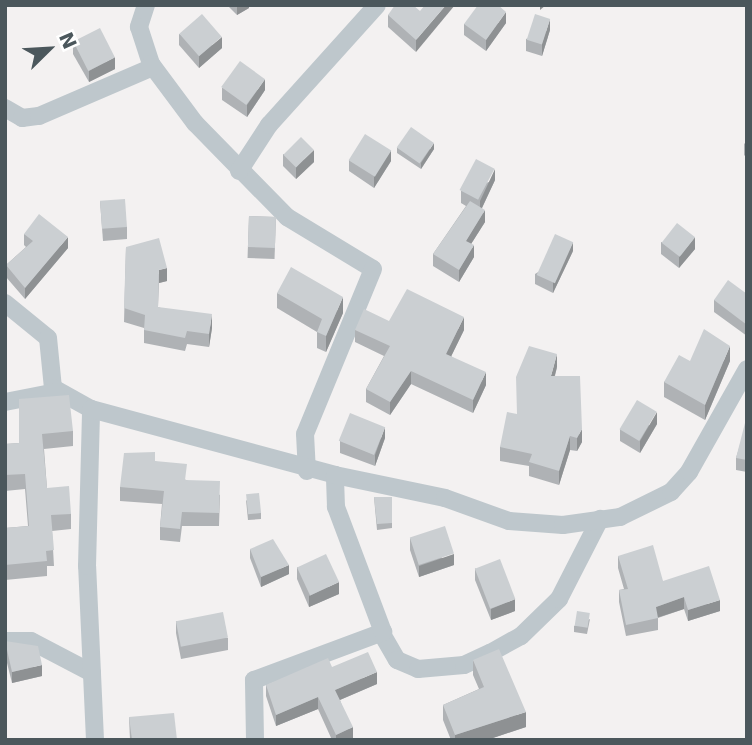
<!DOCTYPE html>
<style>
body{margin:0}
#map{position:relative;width:752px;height:745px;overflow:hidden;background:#f3f1f1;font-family:"DejaVu Sans",sans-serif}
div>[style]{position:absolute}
.minor>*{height:18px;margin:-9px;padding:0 9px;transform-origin:9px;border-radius:9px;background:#bec7cc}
.wall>*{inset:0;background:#afb2b5;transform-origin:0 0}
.shaded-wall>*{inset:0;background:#8e9193}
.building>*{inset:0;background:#cbcfd2;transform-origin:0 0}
span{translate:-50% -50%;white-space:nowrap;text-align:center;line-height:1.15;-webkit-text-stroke:6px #fff;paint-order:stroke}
.frame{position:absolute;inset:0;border:7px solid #4b575c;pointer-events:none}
.north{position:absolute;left:14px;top:14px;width:70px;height:70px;-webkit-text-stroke:5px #fff;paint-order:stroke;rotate:66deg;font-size:19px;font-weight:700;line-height:28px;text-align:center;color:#4b575c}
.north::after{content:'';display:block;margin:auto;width:24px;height:32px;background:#4b575c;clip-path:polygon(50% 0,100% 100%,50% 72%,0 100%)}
</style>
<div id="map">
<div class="minor">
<div style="left:146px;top:5px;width:23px;rotate:108deg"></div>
<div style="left:139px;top:27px;width:39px;rotate:72deg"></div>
<div style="left:151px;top:64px;width:74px;rotate:53.3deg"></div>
<div style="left:195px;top:123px;width:132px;rotate:45.6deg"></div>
<div style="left:287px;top:217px;width:100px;rotate:31.2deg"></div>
<div style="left:373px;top:269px;width:178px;rotate:112.4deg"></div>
<div style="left:305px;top:434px;width:37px;rotate:87deg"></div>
<div style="left:5px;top:108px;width:20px;rotate:30deg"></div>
<div style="left:22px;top:118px;width:17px;rotate:-7deg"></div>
<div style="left:39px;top:116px;width:124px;rotate:-23.3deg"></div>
<div style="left:239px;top:171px;width:55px;rotate:-56.9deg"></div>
<div style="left:269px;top:125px;width:161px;rotate:-48deg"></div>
<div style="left:5px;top:303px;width:55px;rotate:39.1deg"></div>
<div style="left:48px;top:338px;width:50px;rotate:84.3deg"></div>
<div style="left:53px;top:388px;width:43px;rotate:28.9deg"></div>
<div style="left:5px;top:402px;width:52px;rotate:-11.1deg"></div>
<div style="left:382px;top:634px;width:30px;rotate:60deg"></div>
<div style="left:397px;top:660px;width:23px;rotate:23deg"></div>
<div style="left:418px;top:669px;width:46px;rotate:-5deg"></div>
<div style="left:464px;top:665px;width:29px;rotate:-25deg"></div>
<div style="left:490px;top:653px;width:35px;rotate:-29deg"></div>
<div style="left:521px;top:636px;width:53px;rotate:-44.2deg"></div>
<div style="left:559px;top:599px;width:90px;rotate:-62.9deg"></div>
<div style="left:5px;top:641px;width:26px"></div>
<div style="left:31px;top:641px;width:69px;rotate:27.7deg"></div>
<div style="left:95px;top:740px;width:174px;rotate:-92.6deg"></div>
<div style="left:87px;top:566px;width:157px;rotate:-88.5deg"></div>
<div style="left:91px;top:409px;width:253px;rotate:15.1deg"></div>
<div style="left:255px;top:740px;width:60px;rotate:-91deg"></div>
<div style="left:254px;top:680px;width:138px;rotate:-20.4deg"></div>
<div style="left:383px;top:632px;width:134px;rotate:-110.6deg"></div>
<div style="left:336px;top:507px;width:32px;rotate:-92deg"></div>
<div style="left:335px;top:475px;width:112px;rotate:11.8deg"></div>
<div style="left:445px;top:498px;width:68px;rotate:19.8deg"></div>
<div style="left:509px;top:521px;width:54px;rotate:4.2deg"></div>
<div style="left:563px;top:525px;width:58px;rotate:-8deg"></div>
<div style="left:620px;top:517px;width:57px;rotate:-26.1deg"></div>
<div style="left:671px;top:492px;width:27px;rotate:-48deg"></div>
<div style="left:689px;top:472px;width:118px;rotate:-60.6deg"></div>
</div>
<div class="wall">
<div style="clip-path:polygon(227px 5px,249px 5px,249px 8px,237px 15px)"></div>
<div style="clip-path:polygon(420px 11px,416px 52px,388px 27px,388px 15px)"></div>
<div style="clip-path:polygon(506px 23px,486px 51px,464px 35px,464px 24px)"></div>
<div style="clip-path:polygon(550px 30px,542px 56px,526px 51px,526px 39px)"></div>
<div style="clip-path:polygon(179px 34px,222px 48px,199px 68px,179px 45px)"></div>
<div style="clip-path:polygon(73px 42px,115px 69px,89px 82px,73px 54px)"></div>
<div style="clip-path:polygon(222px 88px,265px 90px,247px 117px,222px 100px)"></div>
<div style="clip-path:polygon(747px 141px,747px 158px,744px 155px,744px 144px)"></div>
<div style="clip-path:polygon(397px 148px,434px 149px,421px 169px,397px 153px)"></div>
<div style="clip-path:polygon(283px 154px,314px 162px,296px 179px,283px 166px)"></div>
<div style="clip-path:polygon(349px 160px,391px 161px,374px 188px,349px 171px)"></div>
<div style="clip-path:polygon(495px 180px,482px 208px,485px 222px,471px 244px,474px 257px,459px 282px,433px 266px,433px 254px,466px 206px,461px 203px,461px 191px)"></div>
<div style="clip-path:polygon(100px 201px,127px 227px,127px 239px,103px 241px)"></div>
<div style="left:249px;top:216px;width:27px;height:42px;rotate:2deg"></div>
<div style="clip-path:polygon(24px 234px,68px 248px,25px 299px,6px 277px,6px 265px,26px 247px,24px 245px)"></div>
<div style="clip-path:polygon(661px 242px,695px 249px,679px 268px,661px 254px)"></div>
<div style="clip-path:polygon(126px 247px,167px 281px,159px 283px,158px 307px,212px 328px,209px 347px,187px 344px,185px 351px,144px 343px,144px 328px,124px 322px)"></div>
<div style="clip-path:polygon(573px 251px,553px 293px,535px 284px,535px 274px)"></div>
<div style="clip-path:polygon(277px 293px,343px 313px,326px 352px,317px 348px,317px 332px,277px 308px)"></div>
<div style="clip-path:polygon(747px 294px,747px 336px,714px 312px,714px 300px)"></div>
<div style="clip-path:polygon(389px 321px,464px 330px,451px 356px,486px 385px,473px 413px,411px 384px,390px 415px,366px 402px,366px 389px,384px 356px,355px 342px,355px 330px)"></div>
<div style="clip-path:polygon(690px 361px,730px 361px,705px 420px,664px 397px,664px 382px)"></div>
<div style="clip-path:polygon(557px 367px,555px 376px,582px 442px,577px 451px,570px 450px,559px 485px,529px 476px,529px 466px,500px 461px,500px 447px)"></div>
<div style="clip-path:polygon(19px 399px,73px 431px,73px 446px,44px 449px,47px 488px,71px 514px,71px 529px,52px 531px,54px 566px,47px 566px,47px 576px,5px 580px,5px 528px,28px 526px,25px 489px,5px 491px,5px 444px,19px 443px)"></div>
<div style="clip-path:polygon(747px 423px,747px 472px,736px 470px,736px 458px)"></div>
<div style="clip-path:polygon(657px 424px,640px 453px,620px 441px,620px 429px)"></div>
<div style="clip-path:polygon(385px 438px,375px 466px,340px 453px,340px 441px)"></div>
<div style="clip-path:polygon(155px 461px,186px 480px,220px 495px,219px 526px,182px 526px,180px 542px,160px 540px,160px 527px,162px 504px,120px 501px,120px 487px)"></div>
<div style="clip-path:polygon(374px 497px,392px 497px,392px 528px,377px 530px)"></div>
<div style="clip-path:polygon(246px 500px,261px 513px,261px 519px,248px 520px)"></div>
<div style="clip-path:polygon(410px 538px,454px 565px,419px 577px,410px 550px)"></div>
<div style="clip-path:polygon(250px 549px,289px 574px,261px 587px,250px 558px)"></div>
<div style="clip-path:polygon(618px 556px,663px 581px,720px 611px,688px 621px,684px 609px,658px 618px,658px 630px,626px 636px,619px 602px,619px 590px,624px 589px,618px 568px)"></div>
<div style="clip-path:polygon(297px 567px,339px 594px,309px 607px,297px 579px)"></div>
<div style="clip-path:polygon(475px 568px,515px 611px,491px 620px,475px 580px)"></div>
<div style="clip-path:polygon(590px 619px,587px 634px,574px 632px,574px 626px)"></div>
<div style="clip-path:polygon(176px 621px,228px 638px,228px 650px,181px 659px,176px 633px)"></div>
<div style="clip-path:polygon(5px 641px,42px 676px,12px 683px,5px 655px)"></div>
<div style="clip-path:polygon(473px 660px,526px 727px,487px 740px,451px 740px,443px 720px,443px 705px,479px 689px,473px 675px)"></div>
<div style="clip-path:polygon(332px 667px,377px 684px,340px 700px,353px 739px,351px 740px,332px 740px,318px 709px,276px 726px,266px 696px,266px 685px)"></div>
<div style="clip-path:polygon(129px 717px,177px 740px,130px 740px)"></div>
</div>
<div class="shaded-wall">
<div style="clip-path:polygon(237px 5px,249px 5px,249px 8px,237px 15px)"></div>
<div style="clip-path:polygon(446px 5px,455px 5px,416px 52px,416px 40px)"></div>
<div style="clip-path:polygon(540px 5px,546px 5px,540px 10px)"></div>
<div style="clip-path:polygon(506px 12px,506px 23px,486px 51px,486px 40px)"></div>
<div style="clip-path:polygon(550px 19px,550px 30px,542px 56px,542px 44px)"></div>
<div style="clip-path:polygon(222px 37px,222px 48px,199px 68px,199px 56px)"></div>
<div style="clip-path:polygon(115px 57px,115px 69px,89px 82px,89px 71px)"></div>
<div style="clip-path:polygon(265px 79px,265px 90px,247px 117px,247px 105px)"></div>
<div style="clip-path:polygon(434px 143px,434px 149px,421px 169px,421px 163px)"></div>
<div style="clip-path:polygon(314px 150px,314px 162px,296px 179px,296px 167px)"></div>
<div style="clip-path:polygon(391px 150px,391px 161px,374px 188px,374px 176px)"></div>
<div style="clip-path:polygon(495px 169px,495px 180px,480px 212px,480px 201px)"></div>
<div style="clip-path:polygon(485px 210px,485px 222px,466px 252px,466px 241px)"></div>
<div style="clip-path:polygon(68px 237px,68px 248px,25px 299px,25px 288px)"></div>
<div style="clip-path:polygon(695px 237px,695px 249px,679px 268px,679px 257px)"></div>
<div style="clip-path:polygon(573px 242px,573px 251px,553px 293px,553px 283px)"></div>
<div style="clip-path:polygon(474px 245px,474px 257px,459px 282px,459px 270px)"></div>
<div style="clip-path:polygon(167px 268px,167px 281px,159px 283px,159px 270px)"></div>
<div style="clip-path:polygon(343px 297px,343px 313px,326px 352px,326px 336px)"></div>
<div style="clip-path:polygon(212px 314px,212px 328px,209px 347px,209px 334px)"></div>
<div style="clip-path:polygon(464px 317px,464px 330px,446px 367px,446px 354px)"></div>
<div style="clip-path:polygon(730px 346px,730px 361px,705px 420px,705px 405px)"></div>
<div style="clip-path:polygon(557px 354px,557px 367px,551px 389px,551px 376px)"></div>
<div style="clip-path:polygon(411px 371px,411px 384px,390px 415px,390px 402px)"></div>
<div style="clip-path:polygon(486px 372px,486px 385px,473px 413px,473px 400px)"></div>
<div style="clip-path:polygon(657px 412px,657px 424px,640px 453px,640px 441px)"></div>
<div style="clip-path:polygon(385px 427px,385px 438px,375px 466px,375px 455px)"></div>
<div style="clip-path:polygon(582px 429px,582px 442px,577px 451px,577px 438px)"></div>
<div style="clip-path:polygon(570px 436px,570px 450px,559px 485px,559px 471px)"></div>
<div style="clip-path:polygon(454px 554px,454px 565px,419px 577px,419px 566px)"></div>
<div style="clip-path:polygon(289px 565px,289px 574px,261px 587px,261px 577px)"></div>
<div style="clip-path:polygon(339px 582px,339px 594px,309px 607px,309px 596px)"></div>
<div style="clip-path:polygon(684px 597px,684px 609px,656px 618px,656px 607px)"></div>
<div style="clip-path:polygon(515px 599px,515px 611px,491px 620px,491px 609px)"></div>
<div style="clip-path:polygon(720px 600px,720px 611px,688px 621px,688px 610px)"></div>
<div style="clip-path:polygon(42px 665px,42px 676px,12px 683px,12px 672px)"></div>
<div style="clip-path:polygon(377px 672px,377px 684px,335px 702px,335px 690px)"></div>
<div style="clip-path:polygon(318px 697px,318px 709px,276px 726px,276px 715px)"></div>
<div style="clip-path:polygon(526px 712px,526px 727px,487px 740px,455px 740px,455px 735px)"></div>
<div style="clip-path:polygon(353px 727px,353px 739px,351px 740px,336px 740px,336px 735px)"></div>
</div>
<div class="building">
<div style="clip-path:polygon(395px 5px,413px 5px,420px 11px,425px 5px,446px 5px,416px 40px,388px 15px)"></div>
<div style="clip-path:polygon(478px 5px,498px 5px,506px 12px,486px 40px,464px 24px)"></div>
<div style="left:202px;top:14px;width:30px;height:30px;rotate:49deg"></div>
<div style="left:535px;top:14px;width:16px;height:27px;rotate:18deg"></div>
<div style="left:100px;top:28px;width:33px;height:30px;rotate:63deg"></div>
<div style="left:240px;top:61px;width:31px;height:32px;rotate:36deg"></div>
<div style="left:411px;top:127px;width:28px;height:25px;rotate:35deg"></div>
<div style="left:365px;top:134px;width:31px;height:31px;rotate:32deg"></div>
<div style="left:301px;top:137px;width:18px;height:25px;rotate:45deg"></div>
<div style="left:476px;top:159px;width:21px;height:35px;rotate:28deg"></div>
<div style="left:125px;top:199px;width:28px;height:25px;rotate:86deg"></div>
<div style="clip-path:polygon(470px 201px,485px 210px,466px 241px,474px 245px,459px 270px,433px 254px)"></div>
<div style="clip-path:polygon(39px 214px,68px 237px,25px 288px,6px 265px,33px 241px,24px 234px)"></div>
<div style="left:249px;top:216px;width:27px;height:31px;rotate:2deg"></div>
<div style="left:677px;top:223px;width:23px;height:25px;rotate:38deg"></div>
<div style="left:555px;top:234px;width:20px;height:45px;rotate:24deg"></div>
<div style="clip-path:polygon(159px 238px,167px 268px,159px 270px,158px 307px,212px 314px,209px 334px,187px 331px,185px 338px,144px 330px,145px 315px,124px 308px,126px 247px)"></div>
<div style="clip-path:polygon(291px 267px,343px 297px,326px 336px,317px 332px,322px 319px,277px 293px)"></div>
<div style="clip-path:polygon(728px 280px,747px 294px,747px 325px,714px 300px)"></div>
<div style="clip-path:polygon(407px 289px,464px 317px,446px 354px,486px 372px,473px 400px,411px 371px,390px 402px,366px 389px,390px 346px,355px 330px,364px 309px,389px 321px)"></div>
<div style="clip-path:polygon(704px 329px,730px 346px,705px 405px,664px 382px,679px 355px,690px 361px)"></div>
<div style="clip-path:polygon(529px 346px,557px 354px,551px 376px,580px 376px,582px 429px,577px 438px,570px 436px,559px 471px,529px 462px,532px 454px,500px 447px,507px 412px,517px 414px,516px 377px)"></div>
<div style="clip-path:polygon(69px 395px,73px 431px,42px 434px,47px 488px,69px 486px,71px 514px,51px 515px,54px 550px,46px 551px,47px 561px,5px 565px,5px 528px,29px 526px,25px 474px,5px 475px,5px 444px,19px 443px,19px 399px)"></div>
<div style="left:637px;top:400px;width:23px;height:34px;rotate:31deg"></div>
<div style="left:350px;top:413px;width:38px;height:30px;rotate:22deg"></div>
<div style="clip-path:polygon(745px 423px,747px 423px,747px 460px,736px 458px)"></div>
<div style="clip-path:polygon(155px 452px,155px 461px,187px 464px,185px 480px,220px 481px,219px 513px,182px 512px,180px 529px,160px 527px,164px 491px,120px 487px,124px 453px)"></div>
<div style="left:259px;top:493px;width:20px;height:13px;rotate:84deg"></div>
<div style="clip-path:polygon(374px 497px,392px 497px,392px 523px,377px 524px)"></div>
<div style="left:445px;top:526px;width:29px;height:37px;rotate:72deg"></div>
<div style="clip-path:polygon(273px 539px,289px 565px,261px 577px,250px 549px)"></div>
<div style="clip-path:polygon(653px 545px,663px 581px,709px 566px,720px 600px,688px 610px,684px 597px,656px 607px,658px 618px,626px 625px,619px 590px,628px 589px,618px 556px)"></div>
<div style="left:326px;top:554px;width:31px;height:32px;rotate:65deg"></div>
<div style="left:500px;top:559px;width:43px;height:27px;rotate:69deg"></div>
<div style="left:577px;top:611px;width:13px;height:15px;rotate:9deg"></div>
<div style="left:223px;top:612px;width:26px;height:48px;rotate:79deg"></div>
<div style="clip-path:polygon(5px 641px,38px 646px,42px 665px,12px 672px)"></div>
<div style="clip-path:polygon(499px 649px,526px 712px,455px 735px,443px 705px,484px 687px,473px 660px)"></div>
<div style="clip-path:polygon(368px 652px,377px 672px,335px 690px,353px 727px,336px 735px,318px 697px,276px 715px,266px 685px,328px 658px,332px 667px)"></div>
<div style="clip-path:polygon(174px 713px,177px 740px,132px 740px,129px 717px)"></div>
</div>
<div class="frame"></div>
<div class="north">N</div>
</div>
